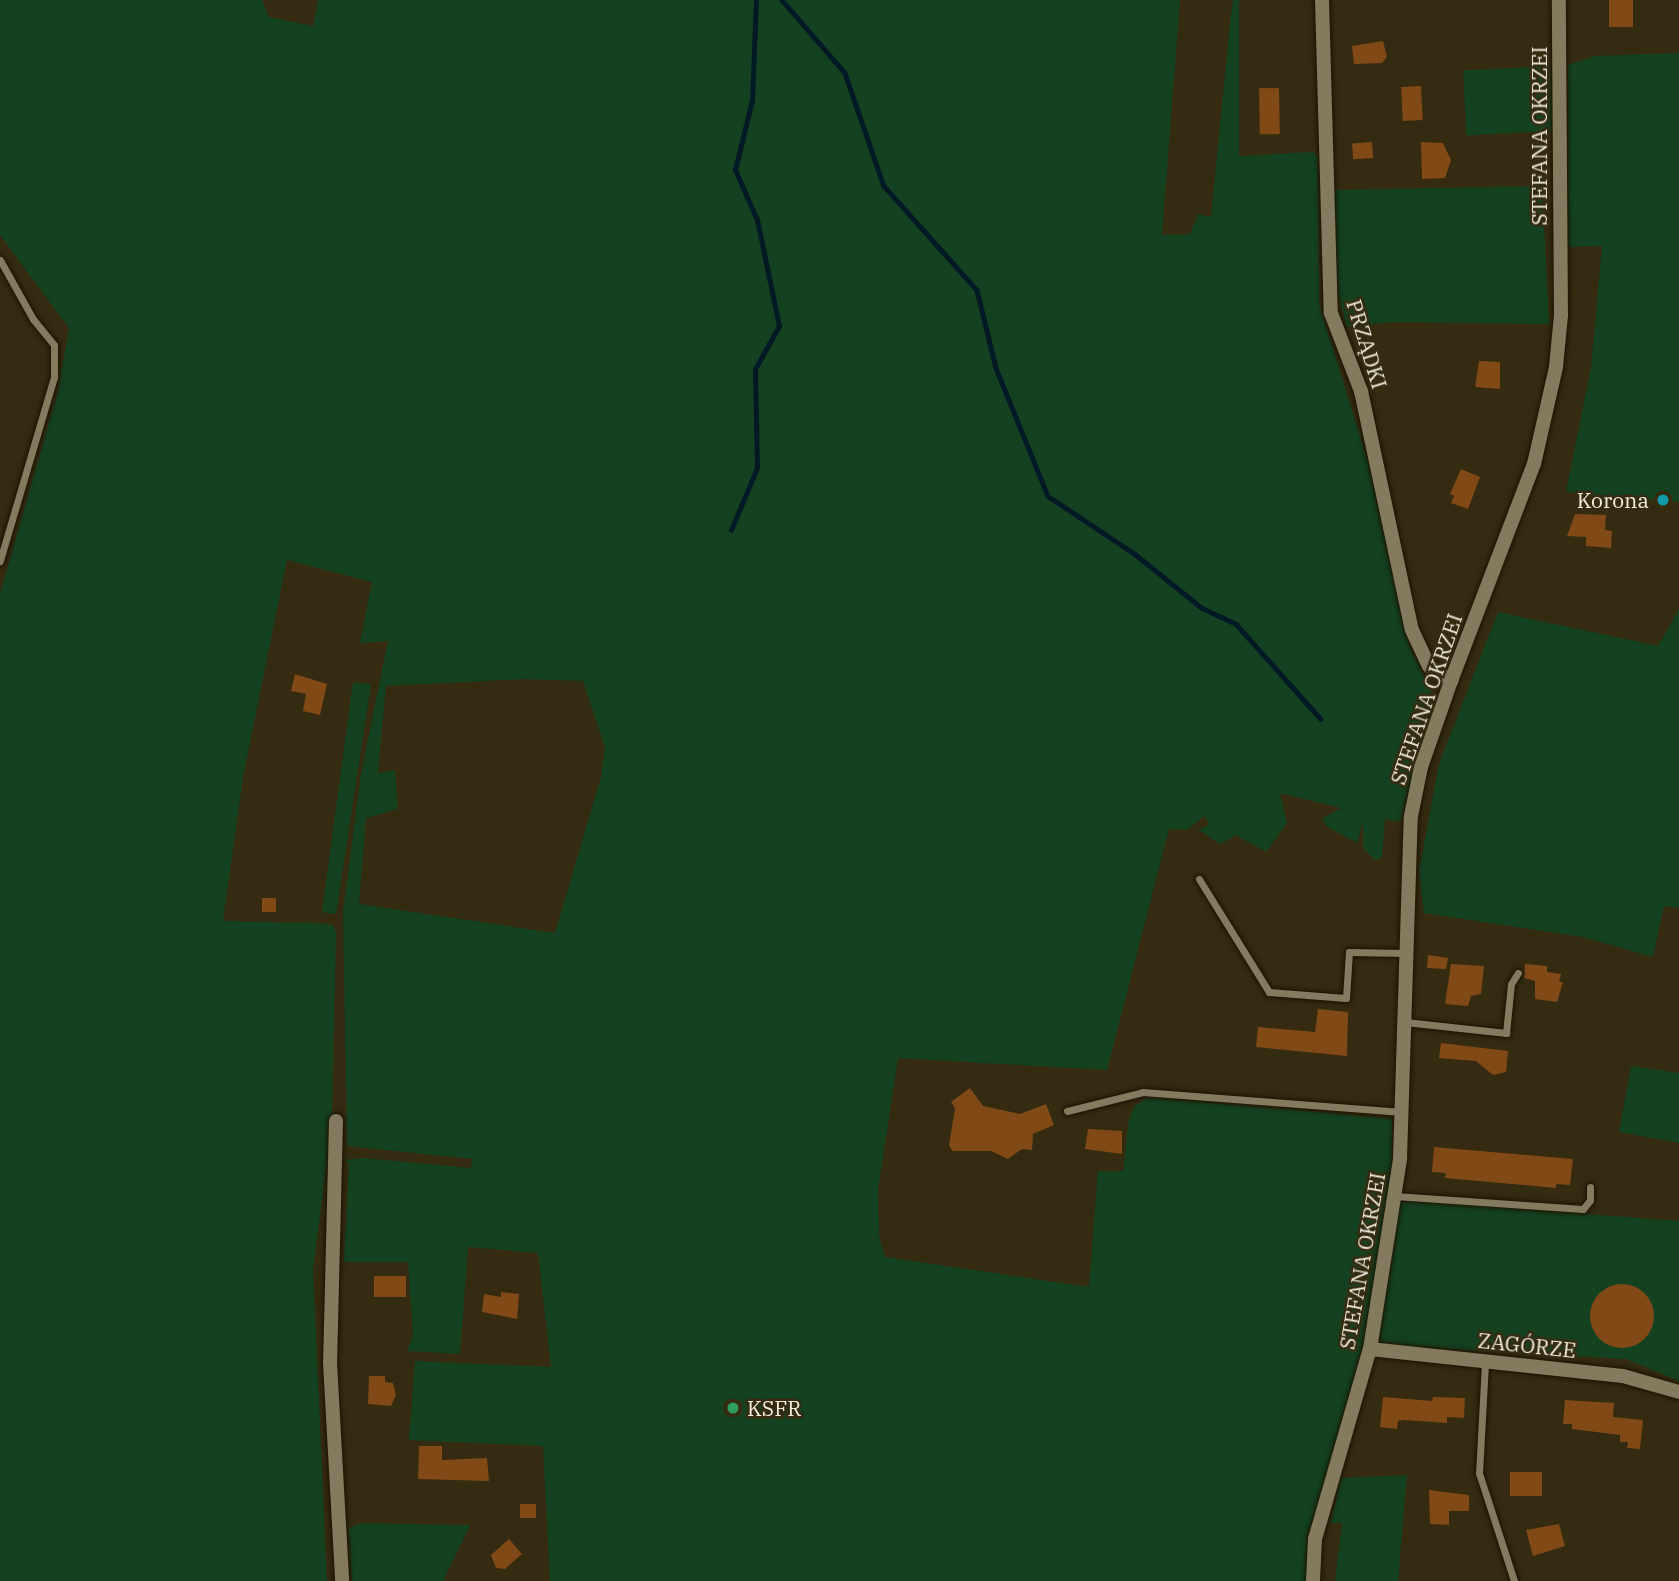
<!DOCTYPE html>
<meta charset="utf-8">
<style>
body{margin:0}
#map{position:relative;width:1679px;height:1581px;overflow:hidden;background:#342b11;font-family:"IBM Plex Serif",serif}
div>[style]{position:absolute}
.green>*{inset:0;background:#144120;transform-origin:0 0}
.stream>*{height:4.5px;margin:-2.25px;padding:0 2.25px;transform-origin:2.25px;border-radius:2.25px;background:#031a26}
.building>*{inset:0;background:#804916;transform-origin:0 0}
.round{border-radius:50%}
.roads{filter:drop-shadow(0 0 2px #1b1300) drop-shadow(0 0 2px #1b1300)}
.service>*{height:7px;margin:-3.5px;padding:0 3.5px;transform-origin:3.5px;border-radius:3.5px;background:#847a5e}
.minor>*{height:14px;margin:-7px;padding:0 7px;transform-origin:7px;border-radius:7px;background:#847a5e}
.dots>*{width:19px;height:19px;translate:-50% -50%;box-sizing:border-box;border:4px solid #342b11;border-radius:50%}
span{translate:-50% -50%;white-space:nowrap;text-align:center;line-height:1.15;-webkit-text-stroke:5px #342b11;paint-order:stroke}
.street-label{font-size:21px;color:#f3edde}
.poi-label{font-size:21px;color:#f3edde}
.right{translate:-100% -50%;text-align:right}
.left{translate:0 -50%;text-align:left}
</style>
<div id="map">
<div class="green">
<div style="clip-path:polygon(evenodd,0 0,262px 0,269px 17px,313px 26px,318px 0,1180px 0,1162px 235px,1190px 234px,1198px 214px,1211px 217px,1231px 13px,1233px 0,1239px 0,1239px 156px,1313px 152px,1318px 157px,1319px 304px,1368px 462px,1409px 645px,1431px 692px,1427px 724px,1400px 822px,1385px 819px,1382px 857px,1376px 861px,1363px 848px,1363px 821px,1357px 843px,1326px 826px,1322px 819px,1341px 808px,1280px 793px,1287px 823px,1266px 852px,1236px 835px,1220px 844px,1199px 830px,1209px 824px,1204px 816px,1187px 830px,1169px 829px,1107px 1070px,898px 1058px,878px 1190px,879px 1236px,885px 1257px,1089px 1287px,1098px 1171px,1123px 1171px,1129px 1119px,1135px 1106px,1148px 1097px,1392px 1119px,1394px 1208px,1370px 1349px,1342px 1439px,1313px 1581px,550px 1581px,543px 1446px,409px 1440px,415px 1361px,551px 1367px,538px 1253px,468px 1247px,460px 1354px,407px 1351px,413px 1335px,408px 1262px,344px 1262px,349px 1163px,345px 1160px,362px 1158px,471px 1168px,472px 1159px,347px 1146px,343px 913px,361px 774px,388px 641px,360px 643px,372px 582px,287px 560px,243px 777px,223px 921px,320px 923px,333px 925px,336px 933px,332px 1120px,313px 1270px,327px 1581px,0 1581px,0 594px,58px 392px,69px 328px,0 235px,0 0,524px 679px,583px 681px,605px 747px,601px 777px,555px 933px,359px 904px,366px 818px,398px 809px,395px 770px,378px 773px,386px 686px,524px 679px)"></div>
<div style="clip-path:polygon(1679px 53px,1679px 502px,1566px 492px,1591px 368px,1602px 246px,1567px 247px,1568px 65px,1595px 56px)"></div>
<div style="left:1550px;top:66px;width:65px;height:87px;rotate:87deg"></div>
<div style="clip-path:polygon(1542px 186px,1549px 324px,1392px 322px,1347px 327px,1338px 293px,1332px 190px)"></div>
<div style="clip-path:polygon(1679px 609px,1679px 908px,1664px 906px,1653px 957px,1583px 937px,1424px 913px,1419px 871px,1439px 764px,1498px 612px,1658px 646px)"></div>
<div style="clip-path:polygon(353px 682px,371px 684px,336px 914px,322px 912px)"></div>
<div style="clip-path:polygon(1631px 1066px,1679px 1073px,1679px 1143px,1619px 1132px)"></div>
<div style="clip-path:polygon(1400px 1200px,1679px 1221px,1679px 1381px,1626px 1359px,1375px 1345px)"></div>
<div style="clip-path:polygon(1407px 1475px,1398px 1581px,1335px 1581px,1342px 1523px,1331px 1523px,1341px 1478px)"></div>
<div style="clip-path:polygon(361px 1523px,456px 1525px,470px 1525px,443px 1581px,352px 1581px,349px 1528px)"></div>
</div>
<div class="stream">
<div style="left:782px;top:0;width:96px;rotate:49.2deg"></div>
<div style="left:845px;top:73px;width:120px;rotate:71deg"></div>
<div style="left:884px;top:186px;width:140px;rotate:48.2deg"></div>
<div style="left:977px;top:290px;width:80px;rotate:76.3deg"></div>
<div style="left:996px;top:368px;width:138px;rotate:67.9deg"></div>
<div style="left:1048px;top:496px;width:105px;rotate:33.7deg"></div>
<div style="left:1135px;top:554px;width:86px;rotate:38.9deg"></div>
<div style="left:1202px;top:608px;width:38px;rotate:25deg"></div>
<div style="left:1236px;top:624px;width:127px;rotate:48.2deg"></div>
<div style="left:731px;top:530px;width:67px;rotate:-67.2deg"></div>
<div style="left:757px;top:468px;width:99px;rotate:-91.2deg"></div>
<div style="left:755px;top:369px;width:49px;rotate:-60.8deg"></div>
<div style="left:779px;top:326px;width:108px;rotate:-101.7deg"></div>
<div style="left:757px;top:220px;width:55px;rotate:-113.7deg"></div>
<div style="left:735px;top:170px;width:72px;rotate:-76.3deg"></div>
<div style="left:752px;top:100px;width:100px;rotate:-87.7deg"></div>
</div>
<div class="building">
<div style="left:1609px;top:0;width:24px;height:27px"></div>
<div style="clip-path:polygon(1383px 41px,1387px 57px,1382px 63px,1354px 64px,1352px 46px)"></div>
<div style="left:1421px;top:86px;width:34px;height:20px;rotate:87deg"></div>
<div style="left:1279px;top:88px;width:46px;height:20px;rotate:89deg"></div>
<div style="left:1372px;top:142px;width:16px;height:20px;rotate:86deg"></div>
<div style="clip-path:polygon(1421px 142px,1443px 143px,1451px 160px,1445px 178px,1422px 179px)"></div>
<div style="clip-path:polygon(1479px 361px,1500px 362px,1500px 389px,1475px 387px)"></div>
<div style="clip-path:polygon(1461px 469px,1480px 477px,1468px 509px,1451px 503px,1454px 496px,1450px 494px)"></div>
<div style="clip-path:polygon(1575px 514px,1606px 515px,1605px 530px,1612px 531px,1611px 548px,1586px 546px,1586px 537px,1567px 536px)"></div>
<div style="clip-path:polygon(295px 674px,327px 684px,320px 715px,303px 711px,306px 694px,291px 691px)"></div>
<div style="left:262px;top:898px;width:14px;height:14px"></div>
<div style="clip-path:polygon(1428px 955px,1448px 958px,1446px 969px,1427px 968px)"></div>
<div style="clip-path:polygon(1451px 964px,1484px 966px,1481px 994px,1471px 996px,1468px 1006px,1445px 1004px)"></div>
<div style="clip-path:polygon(1525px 964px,1547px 966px,1547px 972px,1561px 974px,1559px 982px,1563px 982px,1557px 1002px,1535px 999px,1535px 981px,1524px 978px)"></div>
<div style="clip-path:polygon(1318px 1009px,1348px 1012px,1347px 1056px,1256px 1047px,1258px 1027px,1315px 1032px)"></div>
<div style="clip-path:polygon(1441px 1043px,1508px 1051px,1506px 1072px,1493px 1075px,1476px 1061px,1439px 1058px)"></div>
<div style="clip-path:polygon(970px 1088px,983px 1106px,1020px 1114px,1046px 1104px,1054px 1125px,1033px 1134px,1032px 1150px,1022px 1149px,1008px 1159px,991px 1151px,953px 1151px,949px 1146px,955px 1108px,951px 1102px)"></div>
<div style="clip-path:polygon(1088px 1129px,1122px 1131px,1122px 1154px,1085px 1149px)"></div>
<div style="clip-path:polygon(1434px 1147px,1573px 1159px,1570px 1185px,1556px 1184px,1556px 1188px,1445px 1178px,1446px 1173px,1432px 1172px)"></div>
<div style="left:374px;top:1276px;width:32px;height:21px"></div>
<div class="round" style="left:1590px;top:1284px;width:64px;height:64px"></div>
<div style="clip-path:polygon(501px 1292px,519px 1294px,517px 1319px,482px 1312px,484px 1294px,501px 1297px)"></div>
<div style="clip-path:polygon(369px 1376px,385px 1376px,385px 1382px,393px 1383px,396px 1395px,391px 1406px,368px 1404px)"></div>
<div style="clip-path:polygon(1383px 1397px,1432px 1401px,1433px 1397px,1465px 1398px,1464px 1418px,1447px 1417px,1447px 1423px,1404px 1420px,1398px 1421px,1397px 1429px,1380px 1427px)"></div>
<div style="clip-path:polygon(1565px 1400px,1614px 1403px,1613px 1417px,1643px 1420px,1640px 1449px,1627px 1448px,1628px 1442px,1620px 1442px,1620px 1435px,1572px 1429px,1572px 1424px,1563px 1424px)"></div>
<div style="clip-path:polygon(419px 1446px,442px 1446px,442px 1460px,487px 1458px,489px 1481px,418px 1479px)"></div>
<div style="left:1510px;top:1472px;width:32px;height:24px"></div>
<div style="clip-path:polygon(1429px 1490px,1469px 1495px,1469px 1511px,1449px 1511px,1449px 1525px,1430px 1524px)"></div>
<div style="left:520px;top:1504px;width:16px;height:14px"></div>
<div style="clip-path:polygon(1559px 1524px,1565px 1546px,1533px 1556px,1526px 1530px)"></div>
<div style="clip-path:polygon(509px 1539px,522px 1554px,505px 1569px,496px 1568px,491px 1555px)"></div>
</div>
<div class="roads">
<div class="service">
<div style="left:0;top:260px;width:68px;rotate:60.8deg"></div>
<div style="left:33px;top:319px;width:33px;rotate:51deg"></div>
<div style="left:54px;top:345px;width:32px;rotate:90deg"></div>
<div style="left:54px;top:377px;width:192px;rotate:106.4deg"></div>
<div style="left:1199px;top:879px;width:133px;rotate:58.2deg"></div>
<div style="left:1269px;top:992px;width:77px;rotate:4.5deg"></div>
<div style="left:1346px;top:998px;width:46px;rotate:-86.3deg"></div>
<div style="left:1349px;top:952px;width:56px;rotate:1deg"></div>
<div style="left:1405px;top:1022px;width:102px;rotate:6.2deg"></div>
<div style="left:1506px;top:1033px;width:49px;rotate:-84.2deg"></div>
<div style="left:1511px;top:984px;width:13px;rotate:-58deg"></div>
<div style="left:1067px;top:1111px;width:78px;rotate:-14deg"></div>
<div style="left:1143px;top:1092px;width:260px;rotate:4.4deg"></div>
<div style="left:1395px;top:1196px;width:188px;rotate:4deg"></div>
<div style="left:1583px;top:1209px;width:11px;rotate:-52deg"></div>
<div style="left:1590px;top:1200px;width:13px;rotate:-90deg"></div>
<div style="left:1485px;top:1363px;width:110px;rotate:93.1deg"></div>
<div style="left:1479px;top:1473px;width:114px;rotate:72deg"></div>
</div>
<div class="minor">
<div style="left:1322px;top:0;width:313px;rotate:88.4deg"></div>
<div style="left:1331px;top:313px;width:84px;rotate:69deg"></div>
<div style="left:1361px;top:391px;width:244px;rotate:78deg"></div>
<div style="left:1412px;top:630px;width:40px;rotate:65deg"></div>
<div style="left:1429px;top:666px;width:27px;rotate:34deg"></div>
<div style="left:336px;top:1121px;width:242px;rotate:91.4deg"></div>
<div style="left:330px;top:1363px;width:218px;rotate:86.8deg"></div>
<div style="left:1370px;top:1349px;width:254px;rotate:6.1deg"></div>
<div style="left:1623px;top:1376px;width:58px;rotate:15.9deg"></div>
<div style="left:1313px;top:1581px;width:42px;rotate:-87.3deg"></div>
<div style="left:1315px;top:1539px;width:198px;rotate:-73.9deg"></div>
<div style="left:1370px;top:1349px;width:192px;rotate:-81deg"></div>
<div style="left:1400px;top:1159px;width:343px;rotate:-88.2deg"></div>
<div style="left:1411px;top:816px;width:50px;rotate:-78.5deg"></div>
<div style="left:1421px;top:767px;width:91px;rotate:-70.8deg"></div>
<div style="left:1451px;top:681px;width:232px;rotate:-69.1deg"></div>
<div style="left:1534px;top:464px;width:99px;rotate:-77.2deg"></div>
<div style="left:1556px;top:367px;width:52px;rotate:-84.5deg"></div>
<div style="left:1561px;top:315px;width:315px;rotate:-90.4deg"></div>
</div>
</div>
<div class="dots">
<div style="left:1663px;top:500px;background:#0f9aa8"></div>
<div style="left:733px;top:1408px;background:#2e9e5b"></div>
</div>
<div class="street-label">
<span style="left:1539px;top:136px;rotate:-90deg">STEFANA OKRZEI</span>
<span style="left:1367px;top:344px;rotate:73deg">PRZĄDKI</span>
<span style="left:1426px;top:699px;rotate:-71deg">STEFANA OKRZEI</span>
<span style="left:1362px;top:1261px;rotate:-80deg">STEFANA OKRZEI</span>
<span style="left:1527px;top:1345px;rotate:6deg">ZAGÓRZE</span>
</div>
<div class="poi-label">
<span class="right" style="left:1649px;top:500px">Korona</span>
<span class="left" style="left:747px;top:1408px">KSFR</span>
</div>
</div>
